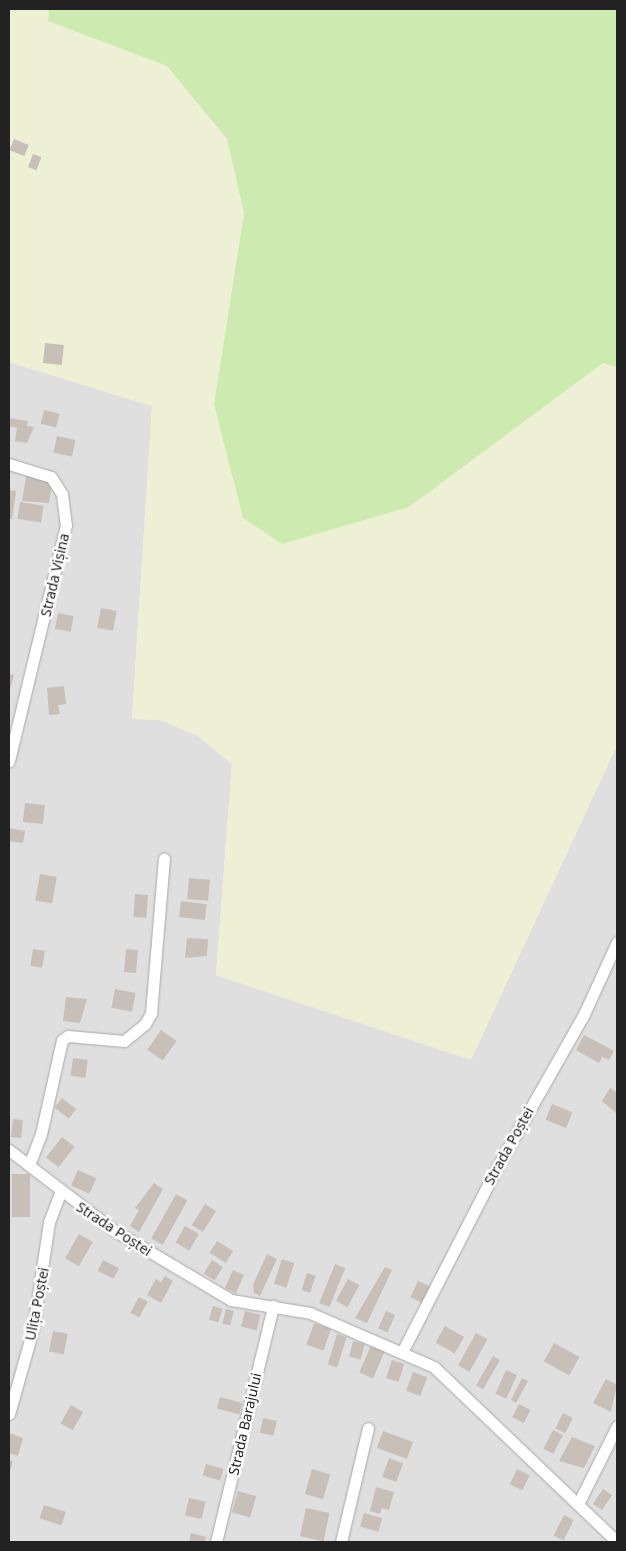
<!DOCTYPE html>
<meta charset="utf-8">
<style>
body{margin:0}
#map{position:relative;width:626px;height:1551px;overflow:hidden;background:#f2efe9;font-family:"Noto Sans",sans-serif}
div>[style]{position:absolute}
.residential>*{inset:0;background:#e0dfdf}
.farmland>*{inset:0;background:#eef0d5}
.grass>*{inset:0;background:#cdebb0}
.building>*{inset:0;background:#c7bfb8;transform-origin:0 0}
.roads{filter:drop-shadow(0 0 1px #a9a9a9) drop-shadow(0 0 1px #a9a9a9)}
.minor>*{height:11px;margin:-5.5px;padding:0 5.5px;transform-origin:5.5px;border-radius:5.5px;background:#fff}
span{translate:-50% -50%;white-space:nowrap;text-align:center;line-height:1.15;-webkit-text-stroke:5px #fff;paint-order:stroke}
.street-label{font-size:14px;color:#222}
.frame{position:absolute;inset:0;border:10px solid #222;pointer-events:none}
</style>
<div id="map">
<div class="residential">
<div style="clip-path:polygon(9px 362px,152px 406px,132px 718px,160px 720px,198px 736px,232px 764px,216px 975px,471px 1059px,617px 745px,617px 1542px,9px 1542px)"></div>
</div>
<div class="farmland">
<div style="clip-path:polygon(9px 9px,49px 9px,49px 21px,167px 65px,227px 139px,244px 213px,214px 404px,603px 363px,617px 367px,617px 745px,471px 1060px,216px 975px,232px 764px,198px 736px,160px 720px,132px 719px,152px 406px,9px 362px)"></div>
</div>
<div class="grass">
<div style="clip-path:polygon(49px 9px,617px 9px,617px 367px,603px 363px,409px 507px,282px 544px,243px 518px,214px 404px,244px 213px,227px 139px,167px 66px,48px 21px)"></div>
</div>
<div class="building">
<div style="left:14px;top:139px;width:16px;height:12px;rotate:22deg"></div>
<div style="left:33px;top:154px;width:9px;height:14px;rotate:21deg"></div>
<div style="left:45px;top:343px;width:19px;height:20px;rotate:6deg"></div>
<div style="left:44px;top:410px;width:16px;height:14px;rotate:14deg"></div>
<div style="clip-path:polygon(9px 418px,28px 421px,27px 426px,34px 427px,27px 443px,15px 441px,17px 428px,9px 426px)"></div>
<div style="left:57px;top:436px;width:19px;height:17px;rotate:12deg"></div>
<div style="clip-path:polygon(27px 472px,46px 476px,51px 490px,49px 503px,22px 501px)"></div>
<div style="clip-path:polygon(9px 490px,16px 491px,12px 519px,9px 519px)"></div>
<div style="left:20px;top:502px;width:24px;height:17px;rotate:9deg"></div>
<div style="left:101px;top:608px;width:16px;height:20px;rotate:11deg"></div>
<div style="left:58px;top:613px;width:16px;height:16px;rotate:11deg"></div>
<div style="clip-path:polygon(9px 674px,14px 675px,9px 693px)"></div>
<div style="clip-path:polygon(64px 686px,66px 704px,58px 705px,60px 714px,49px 715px,47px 688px)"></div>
<div style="left:25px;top:803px;width:20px;height:19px;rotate:6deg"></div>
<div style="clip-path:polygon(9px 828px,25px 831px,23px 843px,9px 841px)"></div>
<div style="left:40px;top:874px;width:17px;height:27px;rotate:10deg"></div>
<div style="left:189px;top:878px;width:21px;height:21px;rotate:5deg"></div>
<div style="left:135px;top:894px;width:13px;height:23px;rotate:4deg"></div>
<div style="left:181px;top:901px;width:26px;height:16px;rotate:7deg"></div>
<div style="clip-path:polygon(187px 938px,208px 939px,207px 956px,185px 958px)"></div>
<div style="left:33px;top:949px;width:12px;height:17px;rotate:9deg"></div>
<div style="left:126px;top:949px;width:12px;height:23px;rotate:5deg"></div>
<div style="left:115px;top:989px;width:21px;height:19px;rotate:11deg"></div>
<div style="clip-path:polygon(66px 997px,87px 999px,80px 1023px,63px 1021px)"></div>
<div style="left:161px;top:1030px;width:19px;height:24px;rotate:35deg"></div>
<div style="clip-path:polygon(584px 1035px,614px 1051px,609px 1060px,602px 1057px,599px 1063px,576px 1050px)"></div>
<div style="left:73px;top:1058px;width:15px;height:18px;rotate:8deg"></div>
<div style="clip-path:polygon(610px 1088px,617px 1092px,617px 1114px,602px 1101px)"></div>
<div style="left:62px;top:1098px;width:18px;height:12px;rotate:38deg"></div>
<div style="left:552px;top:1104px;width:22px;height:17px;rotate:22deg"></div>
<div style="left:13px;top:1119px;width:10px;height:18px;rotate:6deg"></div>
<div style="left:62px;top:1137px;width:16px;height:26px;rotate:38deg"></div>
<div style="left:78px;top:1170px;width:20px;height:17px;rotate:24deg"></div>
<div style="left:12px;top:1174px;width:18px;height:43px"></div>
<div style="clip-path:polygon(154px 1183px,163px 1189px,139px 1232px,130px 1226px,139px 1210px,135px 1208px)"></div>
<div style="left:176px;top:1194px;width:13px;height:51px;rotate:29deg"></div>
<div style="left:205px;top:1204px;width:13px;height:25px;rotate:32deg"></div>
<div style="left:185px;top:1226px;width:16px;height:19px;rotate:30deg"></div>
<div style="left:79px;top:1234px;width:16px;height:28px;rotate:30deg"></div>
<div style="left:217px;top:1241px;width:19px;height:14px;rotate:32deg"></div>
<div style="clip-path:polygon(267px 1254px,277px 1259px,260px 1296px,254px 1293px,253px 1285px)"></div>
<div style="left:282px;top:1259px;width:13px;height:26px;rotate:18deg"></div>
<div style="left:103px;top:1260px;width:18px;height:12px;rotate:27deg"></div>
<div style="left:212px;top:1260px;width:13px;height:16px;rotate:32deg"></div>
<div style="left:335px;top:1264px;width:11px;height:42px;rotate:22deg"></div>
<div style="clip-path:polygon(385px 1267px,392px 1270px,367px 1323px,355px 1318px)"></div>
<div style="left:233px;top:1270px;width:12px;height:20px;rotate:24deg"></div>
<div style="left:307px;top:1273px;width:9px;height:18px;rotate:18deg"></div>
<div style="clip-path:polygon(165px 1276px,173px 1281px,161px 1303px,147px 1295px,156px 1279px,161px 1282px)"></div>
<div style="left:348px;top:1279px;width:13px;height:25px;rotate:29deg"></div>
<div style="left:418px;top:1281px;width:14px;height:18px;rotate:25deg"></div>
<div style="left:139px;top:1297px;width:10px;height:18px;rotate:29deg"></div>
<div style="left:213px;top:1306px;width:10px;height:14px;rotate:17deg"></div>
<div style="left:226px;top:1309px;width:8px;height:15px;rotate:14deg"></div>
<div style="left:245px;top:1311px;width:16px;height:16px;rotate:14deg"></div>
<div style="left:386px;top:1311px;width:10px;height:19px;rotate:24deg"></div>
<div style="left:314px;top:1323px;width:18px;height:23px;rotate:19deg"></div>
<div style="left:445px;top:1326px;width:22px;height:19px;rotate:30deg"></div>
<div style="left:53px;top:1331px;width:15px;height:21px;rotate:11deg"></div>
<div style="left:476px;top:1333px;width:13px;height:37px;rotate:29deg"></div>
<div style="left:337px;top:1334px;width:10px;height:32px;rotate:17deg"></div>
<div style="left:353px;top:1341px;width:12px;height:16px;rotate:14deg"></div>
<div style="left:554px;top:1343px;width:29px;height:21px;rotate:29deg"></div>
<div style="left:371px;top:1345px;width:15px;height:30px;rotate:23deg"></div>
<div style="left:493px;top:1356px;width:8px;height:34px;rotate:30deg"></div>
<div style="left:392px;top:1360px;width:13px;height:19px;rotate:18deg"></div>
<div style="left:506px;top:1370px;width:12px;height:26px;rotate:24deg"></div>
<div style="left:413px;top:1372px;width:15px;height:20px;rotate:20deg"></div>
<div style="clip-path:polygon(522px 1378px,528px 1381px,516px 1403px,511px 1400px)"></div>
<div style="clip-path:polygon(606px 1379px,617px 1385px,611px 1412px,593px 1403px)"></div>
<div style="left:220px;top:1397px;width:23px;height:12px;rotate:15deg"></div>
<div style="left:519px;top:1404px;width:13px;height:15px;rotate:27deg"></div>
<div style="left:71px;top:1405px;width:14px;height:21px;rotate:30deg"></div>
<div style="left:563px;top:1413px;width:11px;height:17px;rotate:27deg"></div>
<div style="left:263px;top:1418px;width:14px;height:15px;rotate:12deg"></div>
<div style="left:553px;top:1430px;width:11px;height:21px;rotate:27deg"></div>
<div style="left:383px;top:1431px;width:32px;height:18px;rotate:20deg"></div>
<div style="clip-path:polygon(9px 1433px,23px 1438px,18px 1456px,9px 1453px)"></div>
<div style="clip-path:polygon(572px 1437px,595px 1446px,584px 1468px,559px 1461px)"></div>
<div style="left:389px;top:1458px;width:15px;height:20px;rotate:20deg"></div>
<div style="clip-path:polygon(9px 1460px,13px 1461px,9px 1474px)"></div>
<div style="left:206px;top:1464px;width:18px;height:12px;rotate:16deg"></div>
<div style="left:312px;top:1469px;width:19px;height:26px;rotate:16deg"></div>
<div style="left:517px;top:1469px;width:14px;height:17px;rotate:25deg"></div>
<div style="clip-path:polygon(376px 1487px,394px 1492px,389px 1510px,382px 1508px,380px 1514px,370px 1511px)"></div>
<div style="left:603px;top:1489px;width:11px;height:18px;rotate:34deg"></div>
<div style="left:238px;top:1491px;width:19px;height:22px;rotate:16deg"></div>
<div style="left:189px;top:1498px;width:17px;height:18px;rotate:13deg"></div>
<div style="left:44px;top:1505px;width:23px;height:14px;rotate:18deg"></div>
<div style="left:306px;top:1508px;width:24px;height:29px;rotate:12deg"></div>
<div style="left:364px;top:1513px;width:19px;height:14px;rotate:16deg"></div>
<div style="left:564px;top:1515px;width:11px;height:23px;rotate:27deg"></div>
<div style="clip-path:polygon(191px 1533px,206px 1537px,205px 1542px,189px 1542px)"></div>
</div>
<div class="roads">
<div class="minor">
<div style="left:9px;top:464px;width:44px;rotate:17.2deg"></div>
<div style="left:51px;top:477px;width:20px;rotate:57deg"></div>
<div style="left:62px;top:494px;width:31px;rotate:83deg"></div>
<div style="left:66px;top:525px;width:243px;rotate:103.6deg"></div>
<div style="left:9px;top:1150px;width:133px;rotate:37.4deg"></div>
<div style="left:115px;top:1231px;width:135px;rotate:30.7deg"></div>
<div style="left:231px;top:1300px;width:80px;rotate:9.3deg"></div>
<div style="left:310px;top:1313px;width:135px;rotate:23.5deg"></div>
<div style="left:434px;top:1367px;width:253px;rotate:43.7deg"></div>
<div style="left:29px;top:1165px;width:33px;rotate:-69deg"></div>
<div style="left:41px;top:1134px;width:96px;rotate:-77.4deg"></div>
<div style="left:62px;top:1040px;width:7px;rotate:-34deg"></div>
<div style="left:68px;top:1036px;width:56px;rotate:5.1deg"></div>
<div style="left:124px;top:1041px;width:27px;rotate:-39deg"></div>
<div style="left:145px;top:1024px;width:13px;rotate:-61deg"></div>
<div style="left:151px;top:1013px;width:155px;rotate:-85.2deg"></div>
<div style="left:402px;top:1352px;width:206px;rotate:-62.8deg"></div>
<div style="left:496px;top:1169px;width:178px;rotate:-60.4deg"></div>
<div style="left:584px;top:1014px;width:79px;rotate:-65.4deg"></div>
<div style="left:9px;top:1414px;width:88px;rotate:-74.2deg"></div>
<div style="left:33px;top:1329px;width:108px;rotate:-81.5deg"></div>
<div style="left:49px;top:1222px;width:31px;rotate:-69deg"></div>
<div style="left:578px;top:1504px;width:87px;rotate:-63.4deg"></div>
<div style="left:216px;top:1542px;width:243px;rotate:-76.4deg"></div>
<div style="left:341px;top:1542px;width:117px;rotate:-76.7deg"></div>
</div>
</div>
<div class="street-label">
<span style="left:55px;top:575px;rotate:-77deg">Strada Vișina</span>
<span style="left:509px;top:1146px;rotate:-61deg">Strada Poștei</span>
<span style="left:114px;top:1229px;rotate:33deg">Strada Poștei</span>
<span style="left:37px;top:1304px;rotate:-79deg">Ulița Poștei</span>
<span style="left:245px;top:1424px;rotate:-77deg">Strada Barajului</span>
</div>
<div class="frame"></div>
</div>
